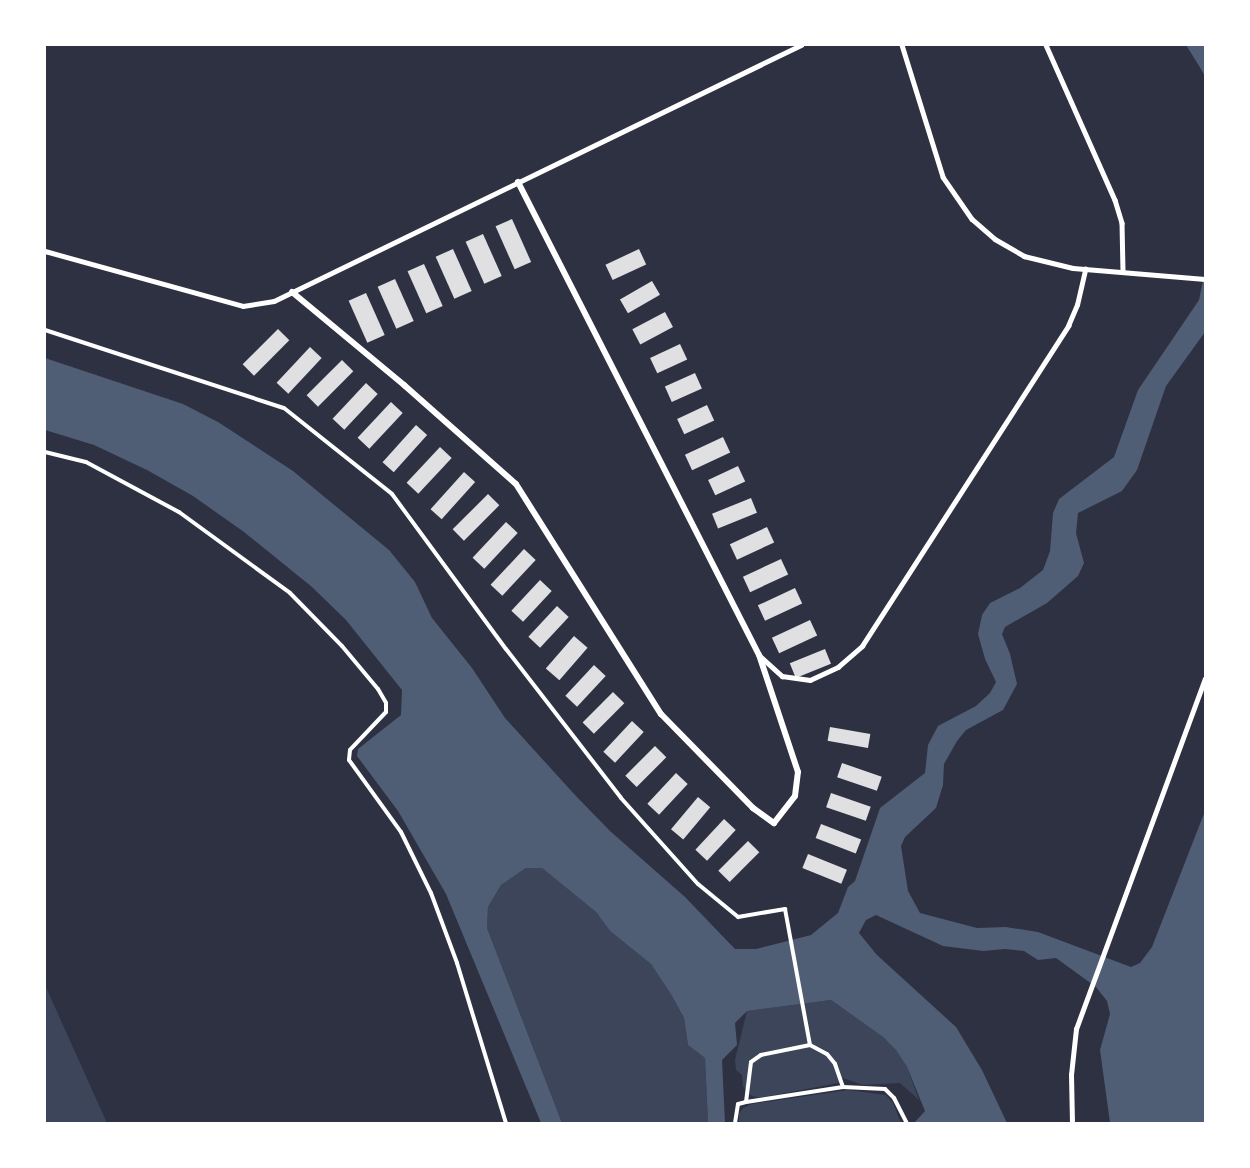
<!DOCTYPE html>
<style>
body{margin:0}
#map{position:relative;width:1250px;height:1168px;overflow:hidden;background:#2d3142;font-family:Barlow,sans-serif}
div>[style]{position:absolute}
.green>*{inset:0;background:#3c4559}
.water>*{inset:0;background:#4f5d75}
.building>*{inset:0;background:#e0e0e3;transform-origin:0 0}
.path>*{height:4px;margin:-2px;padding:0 2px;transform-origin:2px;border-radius:2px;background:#fff}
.service>*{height:4.5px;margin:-2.25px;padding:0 2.25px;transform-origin:2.25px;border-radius:2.25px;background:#fff}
.minor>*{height:6px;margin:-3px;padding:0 3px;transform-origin:3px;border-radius:3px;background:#fff}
span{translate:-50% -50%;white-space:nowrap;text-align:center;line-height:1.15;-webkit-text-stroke:4.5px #fff;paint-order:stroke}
.frame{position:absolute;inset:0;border:46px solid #fff;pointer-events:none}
</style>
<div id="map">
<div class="green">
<div style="clip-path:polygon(526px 868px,542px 868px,596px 912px,610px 931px,651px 964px,672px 996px,684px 1018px,688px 1045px,705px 1058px,708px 1123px,562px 1123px,487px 928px,488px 907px,501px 885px)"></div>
<div style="clip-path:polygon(45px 985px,107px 1123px,45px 1123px)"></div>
<div style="clip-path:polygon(831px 1000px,883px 1037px,896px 1050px,907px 1067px,919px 1100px,900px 1083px,863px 1085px,843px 1078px,838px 1083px,760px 1098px,750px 1095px,743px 1086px,742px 1075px,736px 1070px,735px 1060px,747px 1011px)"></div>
<div style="clip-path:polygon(848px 1090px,886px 1095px,893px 1103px,901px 1123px,739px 1123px,739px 1114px,743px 1108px,752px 1104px)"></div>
</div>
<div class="water">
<div style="clip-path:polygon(1186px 45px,1205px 45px,1205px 76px,1196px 61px)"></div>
<div style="clip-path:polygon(1205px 271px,1205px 332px,1166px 386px,1137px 470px,1122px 491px,1078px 513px,1076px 533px,1084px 563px,1078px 576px,1047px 603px,1005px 627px,1002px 634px,1010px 654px,1017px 684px,1003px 710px,966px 730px,957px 741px,944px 764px,943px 785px,936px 808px,905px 837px,901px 846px,908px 891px,920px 913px,977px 928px,1006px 927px,1038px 932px,1131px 967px,1140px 963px,1152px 947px,1205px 811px,1205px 1123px,1110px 1123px,1100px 1050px,1110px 1014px,1107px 1001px,1096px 987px,1056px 958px,1038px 960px,1024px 951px,1005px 949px,983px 951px,943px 946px,876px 915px,866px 920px,859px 933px,877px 955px,956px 1027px,982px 1070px,1007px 1123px,914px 1123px,925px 1111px,907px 1067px,896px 1050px,883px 1037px,831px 1000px,747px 1011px,735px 1023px,737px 1045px,722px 1060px,725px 1123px,708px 1123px,705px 1058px,688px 1045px,684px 1018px,672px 996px,651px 964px,610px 931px,596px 912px,542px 868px,526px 868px,501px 885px,488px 907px,487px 928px,562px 1123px,541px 1123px,446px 894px,398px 811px,357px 756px,358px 749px,401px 715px,402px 690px,346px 620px,312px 587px,244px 532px,193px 496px,147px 470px,94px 445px,45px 430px,45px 358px,183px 404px,218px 422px,293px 471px,389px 550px,415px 582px,432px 618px,472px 668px,505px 718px,575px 795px,610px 831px,685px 897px,735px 949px,756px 949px,811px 935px,838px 913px,848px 887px,855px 881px,880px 808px,925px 773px,928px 745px,938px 726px,976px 706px,990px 693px,996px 682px,985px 659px,978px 634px,982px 615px,990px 603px,1020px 588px,1043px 570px,1050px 551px,1053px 513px,1059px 499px,1114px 457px,1138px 390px,1199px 300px)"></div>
</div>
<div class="building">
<div style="left:512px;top:219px;width:47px;height:18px;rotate:66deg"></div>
<div style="left:483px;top:234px;width:46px;height:19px;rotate:66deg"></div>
<div style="left:453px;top:249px;width:46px;height:19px;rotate:66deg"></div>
<div style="left:639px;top:249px;width:17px;height:37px;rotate:65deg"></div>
<div style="left:424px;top:264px;width:46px;height:18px;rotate:66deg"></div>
<div style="left:395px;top:279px;width:46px;height:19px;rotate:66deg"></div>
<div style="left:652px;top:281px;width:16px;height:37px;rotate:60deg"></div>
<div style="left:366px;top:293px;width:46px;height:19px;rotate:66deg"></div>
<div style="left:665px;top:312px;width:17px;height:37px;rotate:62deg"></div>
<div style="left:278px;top:329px;width:16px;height:50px;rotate:45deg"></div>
<div style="left:680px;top:344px;width:17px;height:33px;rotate:65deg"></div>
<div style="left:310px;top:347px;width:16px;height:49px;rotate:43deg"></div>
<div style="left:342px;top:360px;width:16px;height:50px;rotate:45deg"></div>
<div style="left:695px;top:373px;width:17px;height:33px;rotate:66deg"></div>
<div style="left:366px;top:383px;width:16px;height:49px;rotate:43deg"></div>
<div style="left:391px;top:402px;width:16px;height:49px;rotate:43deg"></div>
<div style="left:707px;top:405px;width:17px;height:33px;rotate:65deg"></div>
<div style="left:416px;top:425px;width:15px;height:50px;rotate:42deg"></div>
<div style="left:723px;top:437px;width:17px;height:42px;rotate:65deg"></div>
<div style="left:440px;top:447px;width:16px;height:49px;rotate:43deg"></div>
<div style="left:738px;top:466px;width:17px;height:33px;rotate:65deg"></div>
<div style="left:464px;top:472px;width:15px;height:50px;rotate:42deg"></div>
<div style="left:488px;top:494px;width:16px;height:50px;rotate:45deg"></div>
<div style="left:751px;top:498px;width:16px;height:42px;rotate:68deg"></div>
<div style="left:506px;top:522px;width:16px;height:49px;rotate:43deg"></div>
<div style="left:767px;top:527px;width:17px;height:41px;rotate:65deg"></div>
<div style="left:524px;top:549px;width:16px;height:49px;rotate:43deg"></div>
<div style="left:781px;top:559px;width:17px;height:42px;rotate:65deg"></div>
<div style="left:540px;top:580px;width:16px;height:42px;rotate:43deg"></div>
<div style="left:795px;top:588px;width:17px;height:41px;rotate:65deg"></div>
<div style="left:557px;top:606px;width:16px;height:42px;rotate:43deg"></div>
<div style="left:810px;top:620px;width:17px;height:42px;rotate:65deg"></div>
<div style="left:574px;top:636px;width:18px;height:43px;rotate:41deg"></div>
<div style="left:825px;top:649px;width:16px;height:38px;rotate:68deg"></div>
<div style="left:594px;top:665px;width:16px;height:42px;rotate:43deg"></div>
<div style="left:613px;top:692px;width:16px;height:43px;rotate:45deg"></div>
<div style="left:632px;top:721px;width:16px;height:42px;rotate:43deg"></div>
<div style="left:830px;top:727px;width:41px;height:14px;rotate:10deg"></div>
<div style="left:655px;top:746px;width:16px;height:42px;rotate:45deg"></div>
<div style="left:842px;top:763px;width:42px;height:15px;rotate:19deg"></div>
<div style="left:676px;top:773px;width:16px;height:42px;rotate:43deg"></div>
<div style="left:831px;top:793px;width:42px;height:15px;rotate:19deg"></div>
<div style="left:698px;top:797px;width:16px;height:42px;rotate:40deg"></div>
<div style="left:724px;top:819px;width:16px;height:42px;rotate:43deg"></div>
<div style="left:821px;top:824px;width:43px;height:15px;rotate:21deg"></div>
<div style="left:748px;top:841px;width:16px;height:42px;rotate:45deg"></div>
<div style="left:808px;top:854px;width:42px;height:15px;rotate:22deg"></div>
</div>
<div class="path">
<div style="left:45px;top:330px;width:251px;rotate:18.1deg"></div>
<div style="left:284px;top:408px;width:138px;rotate:38.5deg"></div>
<div style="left:392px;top:494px;width:192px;rotate:53.7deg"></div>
<div style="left:506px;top:649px;width:188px;rotate:52.3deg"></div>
<div style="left:621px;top:798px;width:115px;rotate:48.2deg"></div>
<div style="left:698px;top:884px;width:52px;rotate:39.5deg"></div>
<div style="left:738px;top:917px;width:48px;rotate:-9.7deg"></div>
<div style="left:785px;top:909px;width:138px;rotate:79.6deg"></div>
<div style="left:810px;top:1045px;width:50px;rotate:168.5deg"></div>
<div style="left:761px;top:1055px;width:12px;rotate:145deg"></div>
<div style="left:751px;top:1062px;width:40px;rotate:97.1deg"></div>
<div style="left:746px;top:1102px;width:8px;rotate:166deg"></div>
<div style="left:738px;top:1104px;width:19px;rotate:99deg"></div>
<div style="left:45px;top:452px;width:42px;rotate:13.7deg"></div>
<div style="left:86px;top:462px;width:106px;rotate:28.3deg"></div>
<div style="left:179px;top:512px;width:137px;rotate:36.1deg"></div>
<div style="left:290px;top:593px;width:74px;rotate:45.5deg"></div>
<div style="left:342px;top:646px;width:56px;rotate:50.1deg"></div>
<div style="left:378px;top:689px;width:16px;rotate:60deg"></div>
<div style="left:386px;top:703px;width:9px;rotate:90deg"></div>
<div style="left:386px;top:712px;width:52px;rotate:133.5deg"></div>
<div style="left:350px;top:750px;width:10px;rotate:96deg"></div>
<div style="left:349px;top:760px;width:89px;rotate:54.2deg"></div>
<div style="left:401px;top:832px;width:68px;rotate:63.8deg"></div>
<div style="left:431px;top:893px;width:75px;rotate:69.6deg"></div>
<div style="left:457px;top:963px;width:167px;rotate:73deg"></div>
<div style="left:810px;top:1045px;width:19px;rotate:28deg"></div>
<div style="left:827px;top:1054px;width:13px;rotate:51deg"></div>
<div style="left:835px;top:1064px;width:24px;rotate:71deg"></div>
<div style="left:746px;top:1102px;width:98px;rotate:-8.8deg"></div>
<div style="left:843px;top:1087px;width:42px;rotate:2.7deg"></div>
<div style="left:885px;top:1089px;width:13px;rotate:45deg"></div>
<div style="left:894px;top:1098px;width:28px;rotate:63deg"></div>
</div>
<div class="service">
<div style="left:902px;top:45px;width:138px;rotate:72.7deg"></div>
<div style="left:943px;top:177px;width:51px;rotate:55.4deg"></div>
<div style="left:972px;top:219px;width:30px;rotate:41deg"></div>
<div style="left:995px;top:239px;width:34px;rotate:30deg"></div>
<div style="left:1024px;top:256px;width:50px;rotate:13.8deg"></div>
<div style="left:1073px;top:268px;width:132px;rotate:4.8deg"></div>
<div style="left:1046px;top:45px;width:170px;rotate:66deg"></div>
<div style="left:1115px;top:200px;width:24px;rotate:73deg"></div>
<div style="left:1122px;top:223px;width:49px;rotate:88.8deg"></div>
<div style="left:45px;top:251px;width:205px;rotate:15.5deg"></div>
<div style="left:243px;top:306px;width:31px;rotate:-9deg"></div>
<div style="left:274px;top:301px;width:586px;rotate:-25.91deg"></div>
<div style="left:760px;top:656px;width:30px;rotate:42deg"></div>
<div style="left:782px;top:676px;width:28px;rotate:8deg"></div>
<div style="left:810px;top:680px;width:31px;rotate:-25deg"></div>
<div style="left:838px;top:667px;width:32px;rotate:-41deg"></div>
<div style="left:862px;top:646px;width:381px;rotate:-57.2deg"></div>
<div style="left:1068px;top:326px;width:23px;rotate:-67deg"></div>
<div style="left:1077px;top:305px;width:37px;rotate:-77deg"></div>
<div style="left:1072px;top:1123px;width:48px;rotate:-91.2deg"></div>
<div style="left:1071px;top:1075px;width:46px;rotate:-83.8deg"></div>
<div style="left:1076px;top:1029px;width:373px;rotate:-69.8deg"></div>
</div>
<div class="minor">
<div style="left:292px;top:292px;width:146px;rotate:39.7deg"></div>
<div style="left:404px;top:385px;width:149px;rotate:41.5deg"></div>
<div style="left:516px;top:484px;width:272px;rotate:57.8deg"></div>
<div style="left:661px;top:714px;width:132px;rotate:45.6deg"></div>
<div style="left:753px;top:808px;width:26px;rotate:36deg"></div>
<div style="left:774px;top:823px;width:34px;rotate:-52deg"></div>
<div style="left:795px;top:796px;width:24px;rotate:-83deg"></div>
<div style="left:798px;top:772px;width:123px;rotate:-108.4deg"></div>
<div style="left:759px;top:655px;width:531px;rotate:-117deg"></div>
</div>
<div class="frame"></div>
</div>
